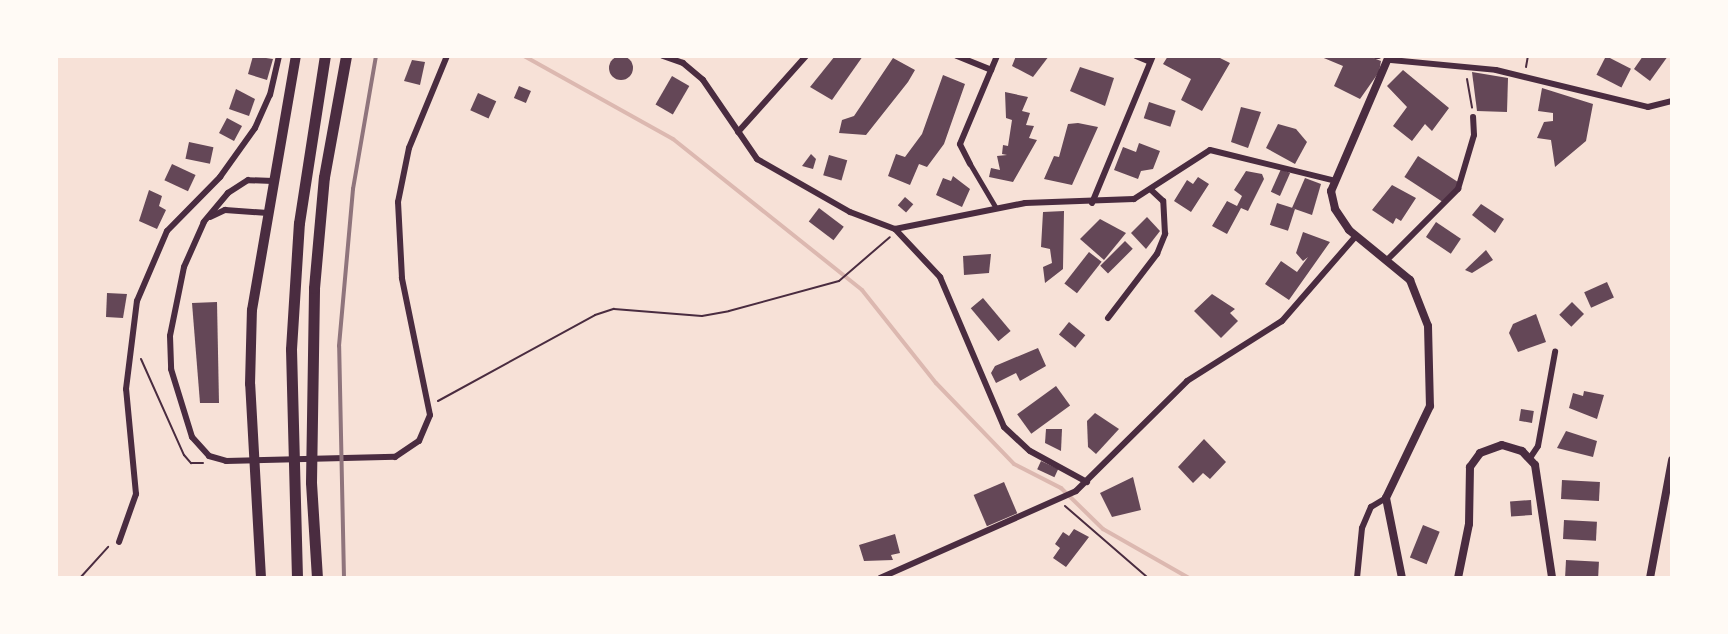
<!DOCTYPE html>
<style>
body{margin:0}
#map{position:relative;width:1728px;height:634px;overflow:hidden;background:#f7e1d7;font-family:"Zilla Slab",serif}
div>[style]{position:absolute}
.stream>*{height:4px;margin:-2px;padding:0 2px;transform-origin:2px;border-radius:2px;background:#dcb8b0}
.building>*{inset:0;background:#644757;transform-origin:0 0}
.round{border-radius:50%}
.path>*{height:2px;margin:-1px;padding:0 1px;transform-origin:1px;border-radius:1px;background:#4a2c40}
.pedestrian>*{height:5px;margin:-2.5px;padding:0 2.5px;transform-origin:2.5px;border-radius:2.5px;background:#4a2c40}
.minor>*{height:6px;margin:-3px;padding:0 3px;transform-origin:3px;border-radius:3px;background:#4a2c40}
.tertiary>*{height:8px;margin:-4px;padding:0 4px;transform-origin:4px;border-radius:4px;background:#4a2c40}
.primary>*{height:10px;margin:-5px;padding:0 5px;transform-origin:5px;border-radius:5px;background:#4a2c40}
.motorway>*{height:11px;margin:-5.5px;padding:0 5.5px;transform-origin:5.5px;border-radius:5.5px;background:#4a2c40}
.rail>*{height:4px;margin:-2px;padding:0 2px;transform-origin:2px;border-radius:2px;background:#8f747c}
span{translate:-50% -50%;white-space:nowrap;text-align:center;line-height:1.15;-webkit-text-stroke:8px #fffaf5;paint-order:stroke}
.frame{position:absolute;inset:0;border:58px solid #fffaf5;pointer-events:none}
</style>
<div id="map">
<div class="stream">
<div style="left:524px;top:56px;width:171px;rotate:29.1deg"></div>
<div style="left:673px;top:139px;width:242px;rotate:38.6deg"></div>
<div style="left:862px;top:290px;width:119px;rotate:51.5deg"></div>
<div style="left:936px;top:383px;width:112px;rotate:46.1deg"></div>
<div style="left:1014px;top:464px;width:53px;rotate:27.1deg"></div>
<div style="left:1061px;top:488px;width:59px;rotate:44.3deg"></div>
<div style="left:1103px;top:529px;width:99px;rotate:29.7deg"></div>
</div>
<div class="building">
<div class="round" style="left:609px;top:56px;width:24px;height:24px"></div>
<div style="clip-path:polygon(253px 56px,273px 59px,267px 80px,248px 74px)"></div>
<div style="clip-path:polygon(835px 56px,863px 56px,832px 100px,810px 87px)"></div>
<div style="clip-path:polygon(1016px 56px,1049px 56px,1033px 77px,1012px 66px)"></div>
<div style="clip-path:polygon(1168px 56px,1216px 56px,1230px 63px,1202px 111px,1181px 100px,1191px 79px,1163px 64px)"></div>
<div style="clip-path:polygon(1319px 56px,1368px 56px,1381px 61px,1379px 72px,1360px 99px,1334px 86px,1343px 66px)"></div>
<div style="left:1606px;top:56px;width:28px;height:21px;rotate:27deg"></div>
<div style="clip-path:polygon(1643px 56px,1668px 56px,1650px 81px,1634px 69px)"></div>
<div style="clip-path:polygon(893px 58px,915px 70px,908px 82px,866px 135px,839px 133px,842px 120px,854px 116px)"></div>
<div style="clip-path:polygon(412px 60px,425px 62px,420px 85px,404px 81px)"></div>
<div style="clip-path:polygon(1080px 67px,1114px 78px,1105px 106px,1070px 91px)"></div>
<div style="clip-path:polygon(1403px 70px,1449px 108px,1432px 131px,1425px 124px,1412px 141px,1393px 126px,1407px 107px,1387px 86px)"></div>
<div style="clip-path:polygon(1472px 72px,1508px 78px,1507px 112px,1477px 111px)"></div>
<div style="clip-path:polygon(943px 75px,965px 84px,944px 144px,927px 167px,919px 164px,910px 185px,888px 176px,896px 154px,905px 157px,922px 134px)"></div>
<div style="left:672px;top:76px;width:20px;height:33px;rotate:30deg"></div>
<div style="left:519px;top:86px;width:13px;height:13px;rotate:23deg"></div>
<div style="clip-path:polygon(1542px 88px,1593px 104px,1586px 141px,1555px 167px,1551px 140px,1537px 138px,1544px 122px,1553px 121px,1553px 113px,1538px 111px)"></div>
<div style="clip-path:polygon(236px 89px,255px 99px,249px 116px,229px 109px)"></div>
<div style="clip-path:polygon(1005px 92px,1028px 97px,1022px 111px,1030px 113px,1026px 125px,1034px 126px,1029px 138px,1037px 140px,1013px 182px,989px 177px,991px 168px,1000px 170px,997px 156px,1007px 155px,1002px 154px,1003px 145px,1008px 146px,1012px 120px,1006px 118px)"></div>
<div style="left:478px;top:93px;width:20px;height:19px;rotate:24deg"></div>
<div style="left:1149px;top:102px;width:28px;height:17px;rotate:18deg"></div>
<div style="clip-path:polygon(1241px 107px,1261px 112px,1248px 148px,1231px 142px)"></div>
<div style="left:227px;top:118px;width:17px;height:17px;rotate:28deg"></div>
<div style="clip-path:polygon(1078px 123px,1098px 127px,1072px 185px,1044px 179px,1054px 156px,1059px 157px,1068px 124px)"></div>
<div style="clip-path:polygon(1278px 124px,1296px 129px,1307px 142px,1295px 164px,1266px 148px)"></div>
<div style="left:189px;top:142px;width:25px;height:17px;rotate:12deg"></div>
<div style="clip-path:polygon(1139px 143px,1160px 151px,1153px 169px,1141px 171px,1138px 179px,1114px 170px,1123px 147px,1136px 152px)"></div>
<div style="clip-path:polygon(811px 154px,816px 159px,813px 169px,802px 166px)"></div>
<div style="left:829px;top:155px;width:19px;height:21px;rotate:16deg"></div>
<div style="left:1418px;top:156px;width:49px;height:25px;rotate:33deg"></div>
<div style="left:172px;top:164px;width:26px;height:18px;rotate:25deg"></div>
<div style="left:1281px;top:169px;width:10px;height:25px;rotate:24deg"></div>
<div style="clip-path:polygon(1246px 171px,1262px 174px,1264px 179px,1248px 211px,1241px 208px,1227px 234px,1212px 226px,1227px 201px,1237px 206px,1242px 196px,1234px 190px)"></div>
<div style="clip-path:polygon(953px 176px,970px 189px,962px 207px,936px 195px,943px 178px,951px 181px)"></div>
<div style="clip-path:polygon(1198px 177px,1209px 184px,1191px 212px,1174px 201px,1187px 180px,1193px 184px)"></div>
<div style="clip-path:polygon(1305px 178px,1321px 184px,1312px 215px,1292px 208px)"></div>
<div style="clip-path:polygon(1392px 185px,1416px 198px,1401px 221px,1396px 218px,1393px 224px,1372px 210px)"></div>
<div style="clip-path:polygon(149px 190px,162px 196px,159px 206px,166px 210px,157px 229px,139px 221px)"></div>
<div style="left:905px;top:197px;width:11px;height:11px;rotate:41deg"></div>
<div style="left:1277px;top:203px;width:19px;height:23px;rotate:18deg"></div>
<div style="clip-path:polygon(1481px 204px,1504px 219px,1495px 233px,1472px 215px)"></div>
<div style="left:819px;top:208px;width:31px;height:17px;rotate:37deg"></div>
<div style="clip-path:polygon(1064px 211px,1063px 269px,1045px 283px,1043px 267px,1052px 263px,1050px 249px,1041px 247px,1043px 212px)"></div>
<div style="clip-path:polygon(1147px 217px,1160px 231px,1146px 249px,1131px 233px)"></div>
<div style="clip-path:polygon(1100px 219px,1126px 233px,1104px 260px,1080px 239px)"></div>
<div style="left:1436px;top:222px;width:30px;height:18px;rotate:34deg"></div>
<div style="clip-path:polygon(1303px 232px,1330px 242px,1289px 300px,1265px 284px,1281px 261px,1297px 272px,1308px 257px,1303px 261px,1296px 253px)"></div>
<div style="left:1125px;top:241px;width:11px;height:35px;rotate:45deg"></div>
<div style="clip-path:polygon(1486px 250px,1493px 260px,1472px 273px,1465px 270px)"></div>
<div style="left:1089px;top:252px;width:16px;height:40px;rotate:38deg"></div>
<div style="clip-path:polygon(991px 254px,989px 273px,964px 275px,963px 256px)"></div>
<div style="left:1607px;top:282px;width:17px;height:25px;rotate:66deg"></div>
<div style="clip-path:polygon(107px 293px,127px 294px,123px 318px,106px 317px)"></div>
<div style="clip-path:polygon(1212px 294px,1235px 309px,1230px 313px,1238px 321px,1221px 338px,1194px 311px)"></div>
<div style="left:983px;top:298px;width:43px;height:16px;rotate:50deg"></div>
<div style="clip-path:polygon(217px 302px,219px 403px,200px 403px,192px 303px)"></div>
<div style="left:1572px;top:302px;width:17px;height:18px;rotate:45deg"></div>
<div style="clip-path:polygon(1536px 314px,1546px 342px,1518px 352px,1509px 333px,1513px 324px)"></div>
<div style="left:1069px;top:322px;width:21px;height:16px;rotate:39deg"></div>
<div style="clip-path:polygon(1038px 348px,1046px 366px,1020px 381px,1016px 373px,996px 383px,991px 373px,995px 366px)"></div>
<div style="left:1056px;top:386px;width:24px;height:48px;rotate:54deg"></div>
<div style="clip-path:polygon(1584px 391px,1604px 395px,1597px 419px,1569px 408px,1573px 393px,1583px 396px)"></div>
<div style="left:1521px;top:409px;width:13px;height:12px;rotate:9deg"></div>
<div style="clip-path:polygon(1095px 413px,1119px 429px,1096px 454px,1088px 447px,1087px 421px)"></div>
<div style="clip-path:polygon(1046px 429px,1062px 429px,1061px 451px,1045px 443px)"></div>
<div style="clip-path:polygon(1566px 431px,1597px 441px,1593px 457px,1557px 448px)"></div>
<div style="clip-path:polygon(1204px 439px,1226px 462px,1210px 479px,1203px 473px,1193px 483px,1178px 467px)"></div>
<div style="left:1041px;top:461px;width:19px;height:9px;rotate:25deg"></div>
<div style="clip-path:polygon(1133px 477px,1141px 510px,1112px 517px,1100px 493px)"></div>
<div style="left:1562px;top:480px;width:38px;height:19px;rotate:3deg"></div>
<div style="left:1004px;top:482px;width:34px;height:33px;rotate:67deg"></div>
<div style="left:1531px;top:500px;width:15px;height:21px;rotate:86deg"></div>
<div style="left:1564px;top:520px;width:33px;height:19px;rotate:3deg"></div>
<div style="left:1423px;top:525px;width:18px;height:35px;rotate:22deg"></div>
<div style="clip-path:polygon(1074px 529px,1089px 537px,1066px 567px,1053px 558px,1060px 548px,1055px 544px,1063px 532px,1069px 536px)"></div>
<div style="clip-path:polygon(895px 534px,900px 553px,891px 555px,893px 560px,864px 561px,859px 545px)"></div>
<div style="left:1566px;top:560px;width:33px;height:17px;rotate:3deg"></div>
</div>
<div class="path">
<div style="left:1526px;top:67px;width:11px;rotate:-80deg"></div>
<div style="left:1467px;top:79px;width:29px;rotate:80deg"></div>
<div style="left:141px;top:359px;width:105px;rotate:65.9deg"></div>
<div style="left:184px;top:455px;width:11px;rotate:49deg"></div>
<div style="left:191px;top:463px;width:12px"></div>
<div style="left:438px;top:401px;width:179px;rotate:-28.7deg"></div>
<div style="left:595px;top:315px;width:20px;rotate:-18deg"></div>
<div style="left:614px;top:309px;width:88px;rotate:4.5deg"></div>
<div style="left:702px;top:316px;width:27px;rotate:-10deg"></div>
<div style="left:729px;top:311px;width:114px;rotate:-15.3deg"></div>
<div style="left:839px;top:281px;width:67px;rotate:-40.8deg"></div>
<div style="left:1065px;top:506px;width:110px;rotate:40.9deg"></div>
<div style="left:80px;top:578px;width:42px;rotate:-47.9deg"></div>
</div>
<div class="pedestrian">
<div style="left:1375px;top:56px;width:3px"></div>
<div style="left:970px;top:164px;width:51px;rotate:59.4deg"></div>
</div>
<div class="minor">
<div style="left:663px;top:56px;width:21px;rotate:19deg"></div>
<div style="left:683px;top:63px;width:26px;rotate:40deg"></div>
<div style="left:703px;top:80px;width:96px;rotate:55.6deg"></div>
<div style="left:757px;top:159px;width:107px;rotate:29.7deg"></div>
<div style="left:850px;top:212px;width:48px;rotate:20.7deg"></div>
<div style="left:895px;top:229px;width:133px;rotate:-11.3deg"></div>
<div style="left:1025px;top:203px;width:109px;rotate:-2.1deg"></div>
<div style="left:1134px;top:199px;width:90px;rotate:-32.8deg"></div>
<div style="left:1210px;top:150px;width:126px;rotate:13.8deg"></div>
<div style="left:957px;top:56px;width:37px;rotate:22deg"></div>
<div style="left:1136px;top:56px;width:15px;rotate:23deg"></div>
<div style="left:1391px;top:60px;width:105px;rotate:5.4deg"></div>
<div style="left:1496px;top:70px;width:156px;rotate:13.7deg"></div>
<div style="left:1648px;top:107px;width:25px;rotate:-14deg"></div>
<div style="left:738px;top:132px;width:102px;rotate:-48.2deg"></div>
<div style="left:970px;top:164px;width:22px;rotate:-117deg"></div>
<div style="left:960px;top:144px;width:95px;rotate:-67.2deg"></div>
<div style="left:273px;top:181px;width:25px;rotate:-178deg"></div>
<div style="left:248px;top:180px;width:24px;rotate:147deg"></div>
<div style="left:228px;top:193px;width:38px;rotate:130deg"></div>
<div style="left:204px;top:222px;width:49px;rotate:114deg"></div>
<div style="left:184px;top:267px;width:70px;rotate:101.5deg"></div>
<div style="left:170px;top:336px;width:33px;rotate:88deg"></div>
<div style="left:171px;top:369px;width:71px;rotate:72.8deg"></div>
<div style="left:192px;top:437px;width:25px;rotate:48deg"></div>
<div style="left:209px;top:456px;width:18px;rotate:16deg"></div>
<div style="left:226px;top:461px;width:169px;rotate:-1.4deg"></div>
<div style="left:395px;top:457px;width:29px;rotate:-34deg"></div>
<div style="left:419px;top:441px;width:28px;rotate:-67deg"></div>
<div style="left:430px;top:415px;width:140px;rotate:-101.6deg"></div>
<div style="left:402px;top:278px;width:76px;rotate:-93deg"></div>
<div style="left:398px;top:202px;width:55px;rotate:-78.5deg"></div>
<div style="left:409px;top:148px;width:100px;rotate:-67.6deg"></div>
<div style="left:1092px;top:203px;width:159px;rotate:-67.5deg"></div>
<div style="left:210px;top:217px;width:17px;rotate:-25deg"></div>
<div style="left:225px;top:210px;width:43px;rotate:4deg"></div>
<div style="left:895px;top:229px;width:66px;rotate:46.8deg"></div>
<div style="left:940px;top:277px;width:163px;rotate:66.9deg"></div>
<div style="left:1004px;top:427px;width:35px;rotate:43deg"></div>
<div style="left:1030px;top:451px;width:65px;rotate:28.5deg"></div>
<div style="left:1389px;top:258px;width:98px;rotate:-45deg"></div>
<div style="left:1458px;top:189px;width:56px;rotate:-73.5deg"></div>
<div style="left:1474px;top:135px;width:18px;rotate:-93deg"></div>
<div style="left:1108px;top:318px;width:81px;rotate:-52.6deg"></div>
<div style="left:1157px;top:254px;width:22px;rotate:-68deg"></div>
<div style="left:1165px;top:234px;width:33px;rotate:-93deg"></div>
<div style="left:1163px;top:201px;width:16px;rotate:-137deg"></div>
<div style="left:1530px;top:458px;width:14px;rotate:-56deg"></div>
<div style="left:1538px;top:446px;width:96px;rotate:-79.7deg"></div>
<div style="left:119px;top:542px;width:51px;rotate:-70.5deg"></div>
<div style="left:136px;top:494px;width:105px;rotate:-95.4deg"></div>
<div style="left:126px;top:389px;width:89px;rotate:-82.9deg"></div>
<div style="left:137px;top:301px;width:76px;rotate:-66.8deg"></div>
<div style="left:167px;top:231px;width:76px;rotate:-45.5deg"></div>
<div style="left:220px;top:177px;width:60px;rotate:-54.5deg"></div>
<div style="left:255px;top:128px;width:36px;rotate:-66deg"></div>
<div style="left:270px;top:95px;width:40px;rotate:-77deg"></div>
<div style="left:880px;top:578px;width:214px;rotate:-23.9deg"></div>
<div style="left:1076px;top:491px;width:156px;rotate:-44.7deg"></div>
<div style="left:1187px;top:381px;width:112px;rotate:-32.3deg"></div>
<div style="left:1282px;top:321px;width:113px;rotate:-49deg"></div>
<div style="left:1357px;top:578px;width:50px;rotate:-84.3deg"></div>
<div style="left:1362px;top:528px;width:23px;rotate:-67deg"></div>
<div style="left:1371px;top:507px;width:17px;rotate:-31deg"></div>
</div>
<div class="tertiary">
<div style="left:1389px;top:56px;width:147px;rotate:113.2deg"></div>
<div style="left:1331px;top:191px;width:18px;rotate:77deg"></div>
<div style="left:1335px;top:209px;width:25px;rotate:56deg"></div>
<div style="left:1349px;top:230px;width:79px;rotate:39.3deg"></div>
<div style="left:1410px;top:280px;width:49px;rotate:68.6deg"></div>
<div style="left:1428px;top:326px;width:80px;rotate:88.6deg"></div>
<div style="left:1430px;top:406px;width:102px;rotate:115.6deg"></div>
<div style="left:1386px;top:498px;width:82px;rotate:78.7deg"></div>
<div style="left:1458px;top:578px;width:55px;rotate:-78.5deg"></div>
<div style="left:1469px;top:524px;width:57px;rotate:-89deg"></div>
<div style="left:1470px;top:467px;width:17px;rotate:-54deg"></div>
<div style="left:1480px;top:453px;width:23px;rotate:-20deg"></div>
<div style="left:1502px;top:445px;width:21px;rotate:17deg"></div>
<div style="left:1522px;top:451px;width:19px;rotate:47deg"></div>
<div style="left:1535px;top:465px;width:114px;rotate:81.4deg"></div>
<div style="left:1650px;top:578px;width:120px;rotate:-79.4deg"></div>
</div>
<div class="primary">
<div style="left:261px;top:578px;width:194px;rotate:-93.2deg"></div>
<div style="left:250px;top:384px;width:74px;rotate:-88.5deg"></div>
<div style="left:252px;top:310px;width:258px;rotate:-80.2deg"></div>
</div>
<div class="motorway">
<div style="left:297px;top:578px;width:229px;rotate:-91.5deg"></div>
<div style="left:291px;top:349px;width:126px;rotate:-86.4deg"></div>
<div style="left:299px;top:223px;width:169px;rotate:-81.2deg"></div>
<div style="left:317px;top:578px;width:96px;rotate:-93.6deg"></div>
<div style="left:311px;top:482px;width:194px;rotate:-89.1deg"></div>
<div style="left:314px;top:288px;width:111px;rotate:-84.9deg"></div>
<div style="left:324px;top:177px;width:123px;rotate:-79.7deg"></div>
</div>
<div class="rail">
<div style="left:344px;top:578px;width:232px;rotate:-91.2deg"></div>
<div style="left:339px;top:346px;width:158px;rotate:-84.9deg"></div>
<div style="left:353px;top:189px;width:135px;rotate:-80.2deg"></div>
</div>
<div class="frame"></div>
</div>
